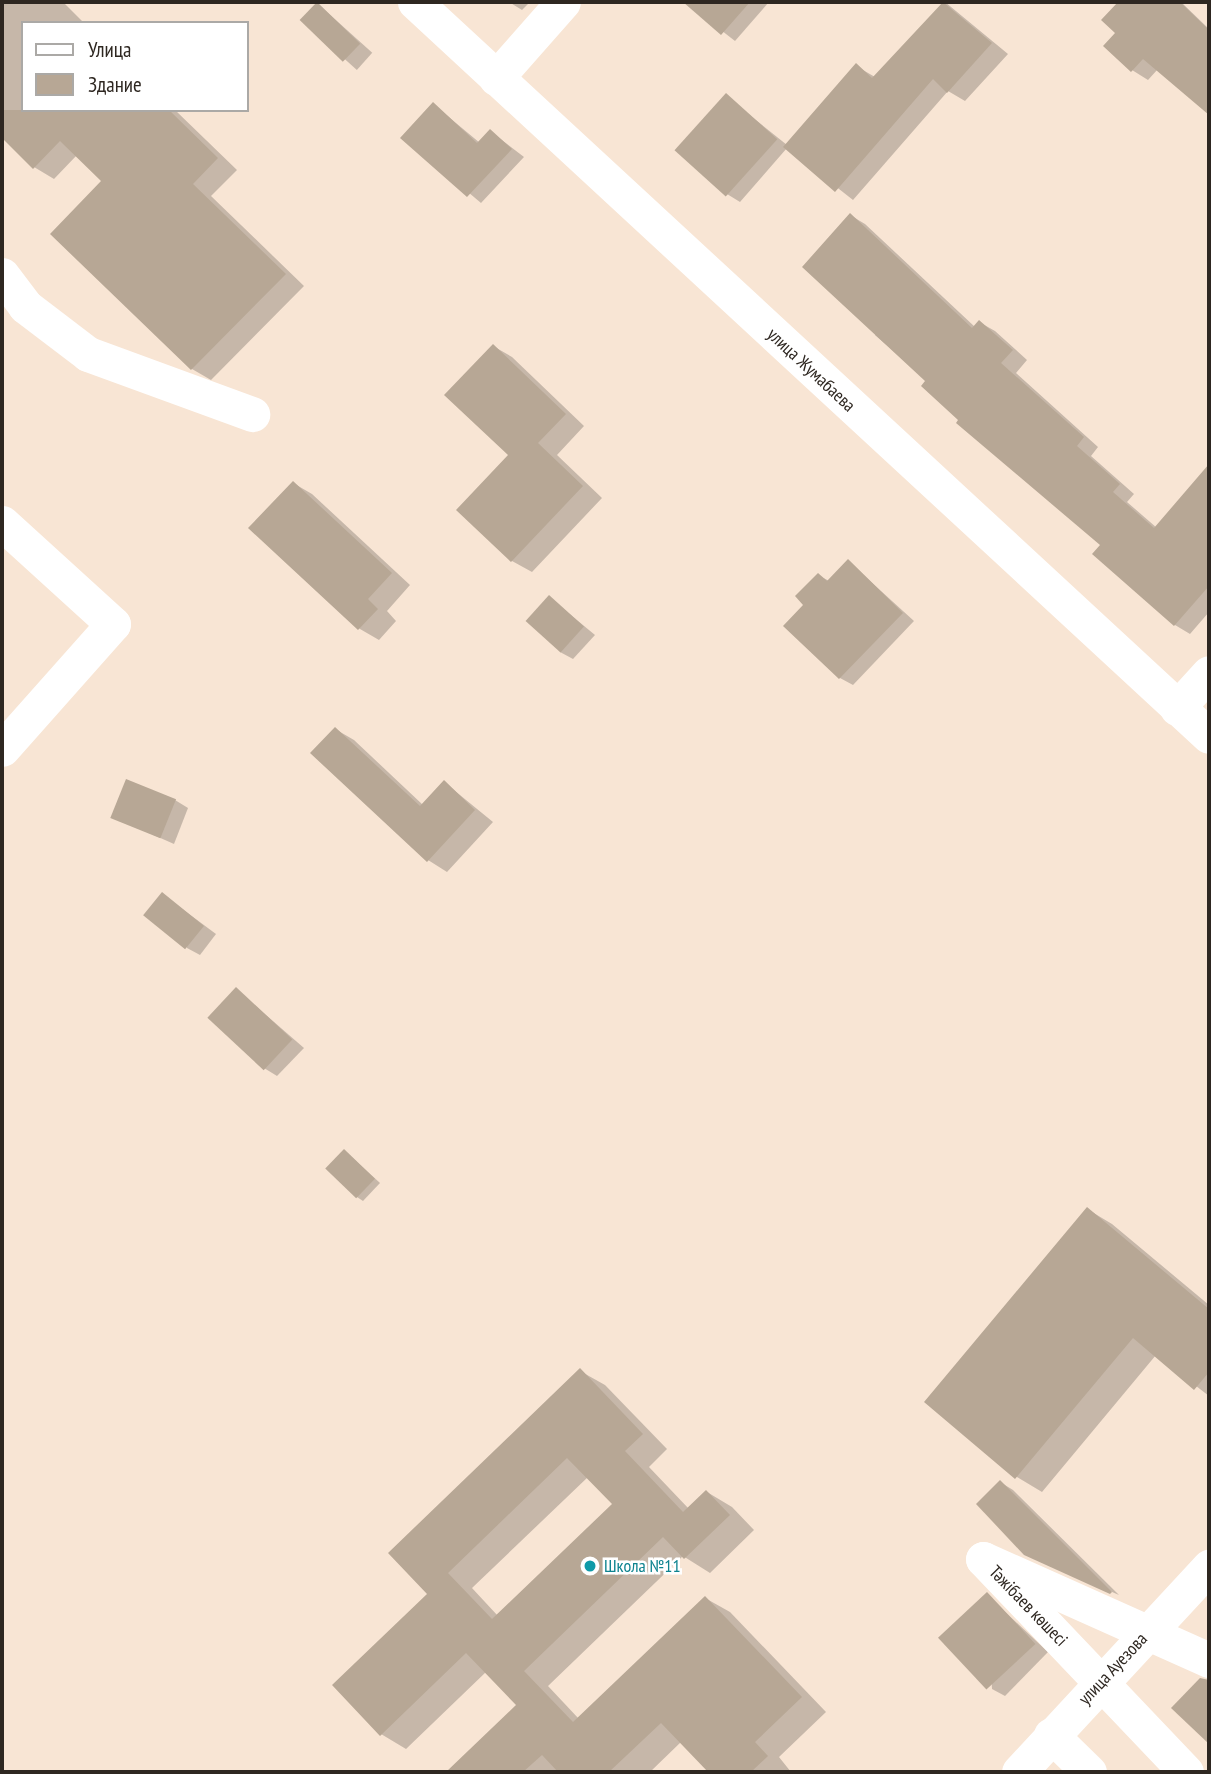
<!DOCTYPE html>
<meta charset="utf-8">
<style>
body{margin:0}
#map{position:relative;width:1211px;height:1774px;overflow:hidden;background:#f8e5d4;font-family:"PT Sans Narrow",sans-serif}
div>[style]{position:absolute}
.shadow>*{inset:0;background:#0003;transform-origin:0 0}
.building>*{inset:0;background:#b7a795;transform-origin:0 0}
.street>*{height:35px;margin:-17.5px;padding:0 17.5px;transform-origin:17.5px;border-radius:17.5px;background:#fff}
.dots>*{width:19px;height:19px;translate:-50% -50%;box-sizing:border-box;border:4px solid #fff;border-radius:50%}
span{translate:-50% -50%;white-space:nowrap;text-align:center;line-height:1.15;-webkit-text-stroke:5px #fff;paint-order:stroke}
.street-label{font-size:18px;color:#2e2721}
.culture-label{font-size:18px;color:#0d838f}
.left{translate:0 -50%;text-align:left}
.frame{position:absolute;inset:0;border:4px solid #2e2721;pointer-events:none}
.legend{position:absolute;left:21px;top:21px;width:228px;height:91px;box-sizing:border-box;background:#fff;border:2px solid #aba9a6;margin:0;padding:9px 12px;list-style:none;font-size:21px;color:#2e2721}
.legend li{display:flex;align-items:center;gap:14px;height:35px}
.legend b{width:35px;border:2px solid #aba9a6}
</style>
<div id="map">
<div class="shadow">
<div style="clip-path:polygon(2px 2px,63px 2px,84px 23px,23px 23px,23px 110px,175px 110px,237px 170px,211px 196px,304px 286px,211px 380px,192px 369px,104px 180px,77px 155px,54px 179px,34px 167px,2px 136px)"></div>
<div style="clip-path:polygon(509px 2px,530px 2px,522px 10px)"></div>
<div style="clip-path:polygon(685px 2px,769px 2px,735px 41px)"></div>
<div style="clip-path:polygon(945px 2px,1008px 54px,965px 101px,948px 91px,853px 200px,787px 148px,740px 202px,727px 194px,726px 96px,787px 145px,856px 66px,875px 77px)"></div>
<div style="clip-path:polygon(1116px 2px,1181px 2px,1209px 29px,1209px 114px,1158px 69px,1148px 80px,1132px 70px,1117px 33px)"></div>
<div style="left:318px;top:4px;width:73px;height:23px;rotate:42deg"></div>
<div style="clip-path:polygon(433px 104px,480px 143px,490px 131px,524px 157px,481px 203px,403px 137px)"></div>
<div style="clip-path:polygon(850px 215px,865px 224px,975px 327px,979px 322px,995px 331px,1027px 360px,1016px 373px,1098px 447px,1091px 456px,1134px 494px,1127px 502px,1157px 528px,1209px 466px,1209px 612px,1190px 634px,1175px 625px,1103px 545px,958px 423px,961px 420px,928px 381px,875px 335px,878px 331px)"></div>
<div style="clip-path:polygon(493px 346px,512px 357px,584px 426px,557px 455px,602px 498px,532px 572px,512px 561px,459px 509px,511px 455px)"></div>
<div style="clip-path:polygon(293px 483px,312px 494px,410px 585px,387px 611px,396px 621px,379px 640px,360px 629px,251px 528px)"></div>
<div style="clip-path:polygon(848px 561px,914px 621px,853px 685px,840px 678px,806px 605px,818px 575px,829px 581px)"></div>
<div style="clip-path:polygon(549px 597px,595px 635px,573px 659px,560px 652px)"></div>
<div style="clip-path:polygon(335px 729px,354px 740px,423px 805px,444px 782px,493px 822px,447px 872px,428px 860px)"></div>
<div style="clip-path:polygon(175px 800px,188px 808px,174px 844px,113px 817px)"></div>
<div style="clip-path:polygon(162px 894px,216px 934px,200px 955px,187px 948px)"></div>
<div style="clip-path:polygon(236px 989px,304px 1048px,277px 1076px,264px 1068px)"></div>
<div style="clip-path:polygon(345px 1151px,380px 1183px,363px 1201px,357px 1197px)"></div>
<div style="clip-path:polygon(1087px 1209px,1112px 1224px,1209px 1305px,1209px 1396px,1156px 1355px,1042px 1492px,1017px 1477px,927px 1402px)"></div>
<div style="clip-path:polygon(evenodd,580px 1371px,605px 1385px,667px 1449px,649px 1467px,689px 1509px,707px 1492px,732px 1507px,754px 1530px,710px 1573px,683px 1556px,548px 1686px,579px 1719px,705px 1598px,730px 1612px,826px 1712px,779px 1757px,791px 1772px,711px 1772px,681px 1742px,650px 1772px,449px 1772px,518px 1706px,486px 1672px,406px 1749px,381px 1734px,429px 1594px,580px 1371px,588px 1477px,615px 1504px,498px 1616px,472px 1588px,588px 1477px)"></div>
<div style="clip-path:polygon(1000px 1482px,1013px 1490px,1119px 1595px,1025px 1554px)"></div>
<div style="clip-path:polygon(987px 1595px,1048px 1652px,1005px 1696px,992px 1689px)"></div>
</div>
<div class="building">
<div style="left:317px;top:2px;width:60px;height:25px;rotate:44deg"></div>
<div style="clip-path:polygon(683px 2px,750px 2px,721px 35px)"></div>
<div style="clip-path:polygon(943px 2px,992px 43px,947px 93px,933px 79px,835px 192px,783px 147px,856px 63px,872px 78px)"></div>
<div style="clip-path:polygon(1118px 2px,1180px 2px,1209px 30px,1209px 115px,1143px 59px,1131px 72px,1103px 46px,1115px 33px,1101px 20px)"></div>
<div style="left:726px;top:93px;width:69px;height:77px;rotate:42deg"></div>
<div style="clip-path:polygon(433px 102px,477px 143px,490px 129px,512px 149px,467px 197px,400px 138px)"></div>
<div style="clip-path:polygon(2px 110px,169px 110px,218px 158px,193px 184px,286px 274px,191px 370px,50px 234px,101px 181px,60px 141px,33px 169px,2px 138px)"></div>
<div style="clip-path:polygon(850px 213px,972px 328px,979px 320px,1013px 350px,1001px 363px,1084px 437px,1077px 446px,1120px 484px,1113px 492px,1154px 528px,1209px 464px,1209px 586px,1174px 626px,1092px 554px,1100px 545px,956px 423px,958px 420px,921px 386px,925px 381px,802px 267px)"></div>
<div style="clip-path:polygon(493px 344px,566px 414px,538px 443px,583px 486px,511px 562px,456px 510px,508px 455px,444px 395px)"></div>
<div style="clip-path:polygon(293px 481px,392px 573px,368px 599px,378px 609px,358px 630px,248px 528px)"></div>
<div style="clip-path:polygon(848px 559px,903px 613px,839px 679px,783px 626px,803px 605px,795px 596px,818px 573px,827px 581px)"></div>
<div style="left:549px;top:595px;width:47px;height:35px;rotate:42deg"></div>
<div style="clip-path:polygon(335px 727px,420px 806px,444px 780px,475px 810px,427px 862px,310px 753px)"></div>
<div style="left:126px;top:779px;width:54px;height:42px;rotate:22deg"></div>
<div style="left:162px;top:892px;width:54px;height:30px;rotate:39deg"></div>
<div style="left:236px;top:987px;width:77px;height:42px;rotate:43deg"></div>
<div style="left:344px;top:1149px;width:43px;height:27px;rotate:44deg"></div>
<div style="clip-path:polygon(1087px 1207px,1209px 1309px,1209px 1372px,1194px 1390px,1133px 1338px,1015px 1479px,924px 1402px)"></div>
<div style="clip-path:polygon(evenodd,580px 1368px,643px 1434px,625px 1451px,683px 1512px,706px 1490px,730px 1515px,684px 1559px,663px 1537px,524px 1671px,573px 1722px,705px 1596px,802px 1697px,755px 1742px,768px 1756px,751px 1772px,708px 1772px,661px 1723px,609px 1772px,558px 1772px,542px 1755px,523px 1772px,446px 1772px,516px 1705px,466px 1653px,380px 1736px,332px 1685px,427px 1594px,388px 1553px,580px 1368px,567px 1458px,612px 1504px,492px 1619px,448px 1573px,567px 1458px)"></div>
<div style="clip-path:polygon(1000px 1480px,1112px 1592px,1110px 1594px,1024px 1555px,976px 1504px)"></div>
<div style="left:987px;top:1592px;width:71px;height:67px;rotate:47deg"></div>
<div style="clip-path:polygon(1200px 1678px,1209px 1680px,1209px 1744px,1171px 1708px)"></div>
</div>
<div class="street">
<div style="left:415px;top:2px;width:1081px;rotate:42.75deg"></div>
<div style="left:496px;top:78px;width:101px;rotate:-48.6deg"></div>
<div style="left:2px;top:275px;width:39px;rotate:53deg"></div>
<div style="left:25px;top:306px;width:79px;rotate:37.3deg"></div>
<div style="left:88px;top:354px;width:175px;rotate:20.1deg"></div>
<div style="left:2px;top:523px;width:150px;rotate:42.3deg"></div>
<div style="left:113px;top:624px;width:167px;rotate:131.6deg"></div>
<div style="left:1177px;top:708px;width:47px;rotate:-47.6deg"></div>
<div style="left:1051px;top:1735px;width:53px;rotate:44.2deg"></div>
<div style="left:1019px;top:1772px;width:280px;rotate:-47.2deg"></div>
<div style="left:1186px;top:1772px;width:294px;rotate:-133.6deg"></div>
<div style="left:983px;top:1559px;width:248px;rotate:24.1deg"></div>
</div>
<div class="dots">
<div style="left:590px;top:1566px;background:#0f9aa8"></div>
</div>
<div class="street-label">
<span style="left:811px;top:370px;rotate:43deg">улица Жумабаева</span>
<span style="left:1028px;top:1606px;rotate:46deg">Тәжібаев көшесі</span>
<span style="left:1113px;top:1669px;rotate:-47deg">улица Ауезова</span>
</div>
<div class="culture-label">
<span class="left" style="left:604px;top:1566px">Школа №11</span>
</div>
<div class="frame"></div>
<ul class="legend">
<li><b style="height:9px;background:#fff"></b>Улица</li>
<li><b style="height:19px;background:#b7a795"></b>Здание</li>
</ul>
</div>
